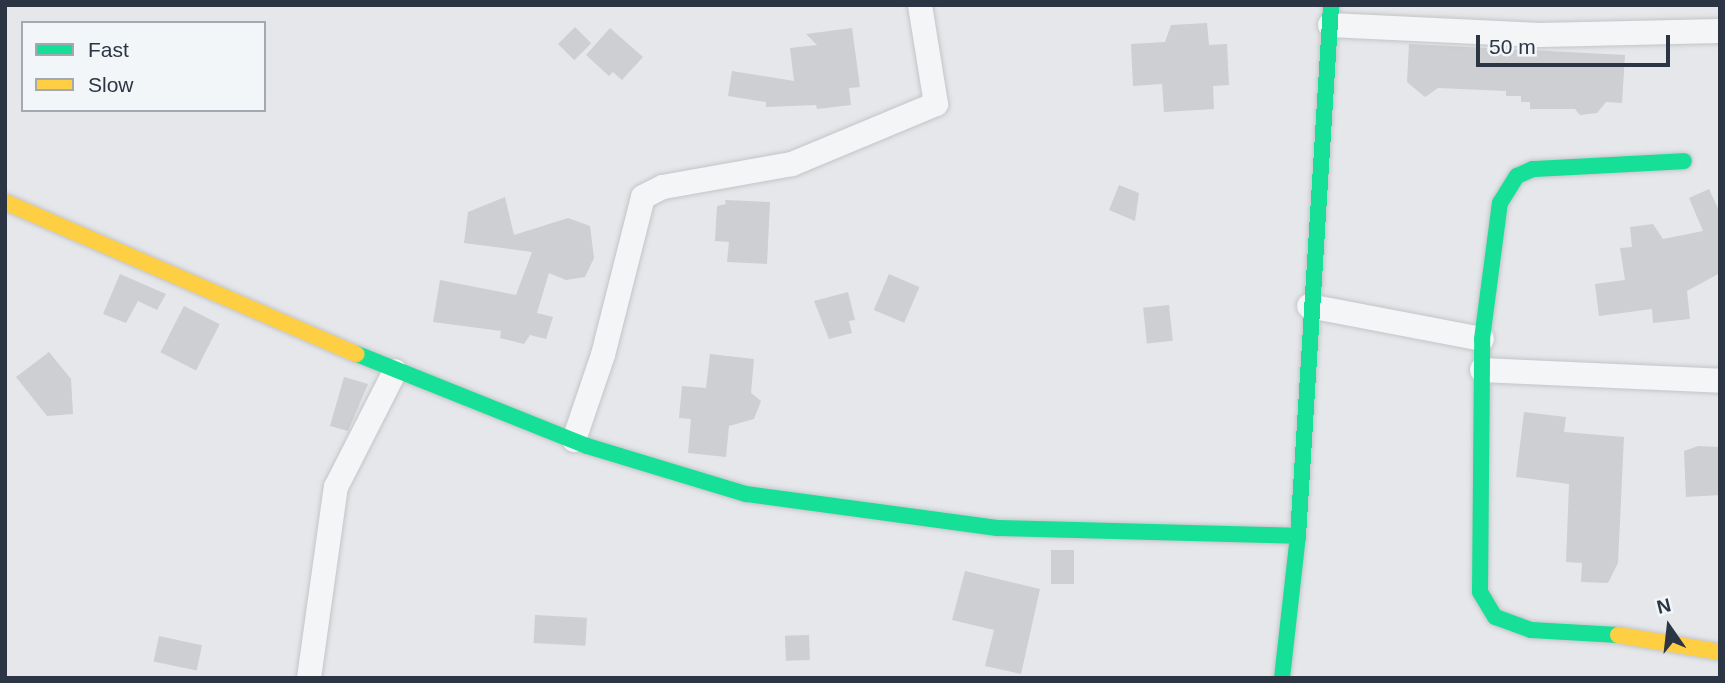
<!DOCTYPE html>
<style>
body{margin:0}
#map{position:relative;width:1725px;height:683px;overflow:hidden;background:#e5e7ea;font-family:Arial,sans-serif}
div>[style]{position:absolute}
.building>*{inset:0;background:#cdcfd2;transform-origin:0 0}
.roads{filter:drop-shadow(0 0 2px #c3c5c8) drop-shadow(0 0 2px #c3c5c8)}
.street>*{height:24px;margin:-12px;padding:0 12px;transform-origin:12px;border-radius:12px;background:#f4f5f6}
.fast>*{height:16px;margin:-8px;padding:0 8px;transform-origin:8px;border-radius:8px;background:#16e098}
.slow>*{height:16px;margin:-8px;padding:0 8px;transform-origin:8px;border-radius:8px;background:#ffcf43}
span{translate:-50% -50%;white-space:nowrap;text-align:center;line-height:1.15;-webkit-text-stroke:6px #f3f6f8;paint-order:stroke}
.frame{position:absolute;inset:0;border:7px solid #2b3543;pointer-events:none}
.legend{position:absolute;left:21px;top:21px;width:245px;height:91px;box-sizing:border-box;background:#f3f6f8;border:2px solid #a3a9b0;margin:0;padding:9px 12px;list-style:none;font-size:21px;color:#2b3543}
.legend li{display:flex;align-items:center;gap:14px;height:35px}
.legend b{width:35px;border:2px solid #a3a9b0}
.north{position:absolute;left:1634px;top:592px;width:70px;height:70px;-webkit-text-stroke:5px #f3f6f8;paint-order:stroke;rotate:346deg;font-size:19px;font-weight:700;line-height:28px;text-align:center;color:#2b3543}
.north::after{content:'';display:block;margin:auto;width:24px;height:32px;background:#2b3543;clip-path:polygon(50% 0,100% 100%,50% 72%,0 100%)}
.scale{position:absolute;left:1476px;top:35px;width:194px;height:32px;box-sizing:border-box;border:4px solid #2b3543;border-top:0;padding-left:9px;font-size:21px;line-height:24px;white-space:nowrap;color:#2b3543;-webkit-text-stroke:5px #f3f6f8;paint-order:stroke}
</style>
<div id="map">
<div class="building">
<div style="clip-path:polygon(1207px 23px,1209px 45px,1227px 44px,1229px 85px,1213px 86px,1214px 109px,1164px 112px,1162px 84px,1133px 86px,1131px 44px,1165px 42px,1171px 25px)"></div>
<div style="left:575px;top:27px;width:23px;height:24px;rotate:45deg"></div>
<div style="clip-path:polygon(610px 28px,643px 57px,622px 80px,613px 72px,609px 76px,586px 55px)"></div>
<div style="clip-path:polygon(852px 28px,860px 87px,849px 88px,851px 105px,817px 109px,816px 105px,766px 107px,766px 102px,728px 96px,732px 71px,794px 81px,790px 48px,817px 45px,806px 34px)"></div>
<div style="clip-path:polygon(1409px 44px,1625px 55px,1622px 103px,1606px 102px,1597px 113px,1580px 115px,1575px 109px,1530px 109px,1530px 102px,1521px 102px,1521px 96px,1506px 96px,1506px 91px,1438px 88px,1425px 97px,1407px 82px)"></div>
<div style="clip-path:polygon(1119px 185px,1139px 193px,1135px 221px,1109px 210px)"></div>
<div style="clip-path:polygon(1709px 189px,1720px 213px,1720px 273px,1687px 291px,1690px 319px,1653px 323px,1652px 309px,1599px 316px,1595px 284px,1625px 280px,1620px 248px,1632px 247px,1630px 227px,1653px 224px,1663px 239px,1703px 231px,1689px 198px)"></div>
<div style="clip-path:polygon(505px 197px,514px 235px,568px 218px,590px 226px,594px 258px,585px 277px,566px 280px,549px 273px,537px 313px,553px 317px,546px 339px,530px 335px,524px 344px,500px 338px,501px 331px,433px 322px,440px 280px,516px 295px,532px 252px,464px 243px,468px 212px)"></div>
<div style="clip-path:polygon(725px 200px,770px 202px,767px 264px,727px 262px,729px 242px,715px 241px,717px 206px,726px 204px)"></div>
<div style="clip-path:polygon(120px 274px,166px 294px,157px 310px,138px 301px,126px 323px,103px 314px)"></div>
<div style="left:889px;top:274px;width:33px;height:39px;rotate:23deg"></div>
<div style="clip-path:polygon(848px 292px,855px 320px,849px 321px,852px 333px,829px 339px,814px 301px)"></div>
<div style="left:1169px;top:305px;width:36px;height:26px;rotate:84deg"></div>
<div style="left:184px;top:306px;width:40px;height:52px;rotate:27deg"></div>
<div style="clip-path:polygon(49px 352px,71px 379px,73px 414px,47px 416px,16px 377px)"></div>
<div style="clip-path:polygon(710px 354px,754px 359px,751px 393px,761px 401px,754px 419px,729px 426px,726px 457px,688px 453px,691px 419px,679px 418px,682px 386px,706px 388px)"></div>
<div style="clip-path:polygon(344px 377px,368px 384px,348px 431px,330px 426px)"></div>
<div style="clip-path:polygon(1524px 412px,1566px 417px,1564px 432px,1624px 437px,1618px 563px,1608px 583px,1581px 582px,1582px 563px,1566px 562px,1569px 484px,1516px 477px)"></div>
<div style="clip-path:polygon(1698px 446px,1720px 447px,1720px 495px,1686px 497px,1684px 451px)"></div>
<div style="left:1051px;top:550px;width:23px;height:34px"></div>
<div style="clip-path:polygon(965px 571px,1040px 589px,1021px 674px,985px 666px,994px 630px,952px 620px)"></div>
<div style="left:535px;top:615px;width:52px;height:28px;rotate:3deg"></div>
<div style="left:809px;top:635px;width:25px;height:24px;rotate:88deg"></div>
<div style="left:159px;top:636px;width:44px;height:26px;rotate:12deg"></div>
</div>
<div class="roads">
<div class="street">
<div style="left:1330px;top:25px;width:210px;rotate:2.7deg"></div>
<div style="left:1540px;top:35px;width:180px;rotate:-1.3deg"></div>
<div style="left:1309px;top:306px;width:176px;rotate:10.8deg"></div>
<div style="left:1482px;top:370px;width:238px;rotate:2.6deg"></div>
<div style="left:574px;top:440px;width:90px;rotate:-71.2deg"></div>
<div style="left:603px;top:355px;width:163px;rotate:-75.8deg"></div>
<div style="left:643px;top:197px;width:22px;rotate:-27deg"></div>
<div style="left:663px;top:187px;width:131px;rotate:-10.1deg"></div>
<div style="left:792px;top:164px;width:156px;rotate:-22.6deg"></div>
<div style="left:936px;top:104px;width:100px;rotate:-99.2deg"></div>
<div style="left:309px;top:678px;width:193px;rotate:-82deg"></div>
<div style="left:336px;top:487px;width:130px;rotate:-63deg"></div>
</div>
<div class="fast">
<div style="left:357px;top:354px;width:248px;rotate:21.8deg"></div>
<div style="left:587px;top:446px;width:166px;rotate:16.8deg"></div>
<div style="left:746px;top:494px;width:253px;rotate:7.7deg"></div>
<div style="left:997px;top:528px;width:301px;rotate:1.5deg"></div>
<div style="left:1618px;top:635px;width:87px;rotate:-176.7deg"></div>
<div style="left:1531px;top:630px;width:38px;rotate:-160deg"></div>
<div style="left:1495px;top:617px;width:29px;rotate:-121deg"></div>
<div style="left:1480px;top:592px;width:253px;rotate:-89.5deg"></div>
<div style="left:1482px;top:339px;width:137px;rotate:-82.5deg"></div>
<div style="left:1500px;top:203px;width:32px;rotate:-58deg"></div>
<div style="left:1517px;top:176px;width:17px;rotate:-24deg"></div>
<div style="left:1533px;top:169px;width:151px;rotate:-3deg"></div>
<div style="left:1282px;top:678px;width:143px;rotate:-83.6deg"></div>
<div style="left:1298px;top:536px;width:532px;rotate:-86.44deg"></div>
</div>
<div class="slow">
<div style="left:5px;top:202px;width:383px;rotate:23.4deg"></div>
<div style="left:1618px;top:635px;width:103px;rotate:9.5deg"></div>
</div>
</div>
<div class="frame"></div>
<ul class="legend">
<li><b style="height:9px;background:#16e098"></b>Fast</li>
<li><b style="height:9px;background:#ffcf43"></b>Slow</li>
</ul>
<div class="north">N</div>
<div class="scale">50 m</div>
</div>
